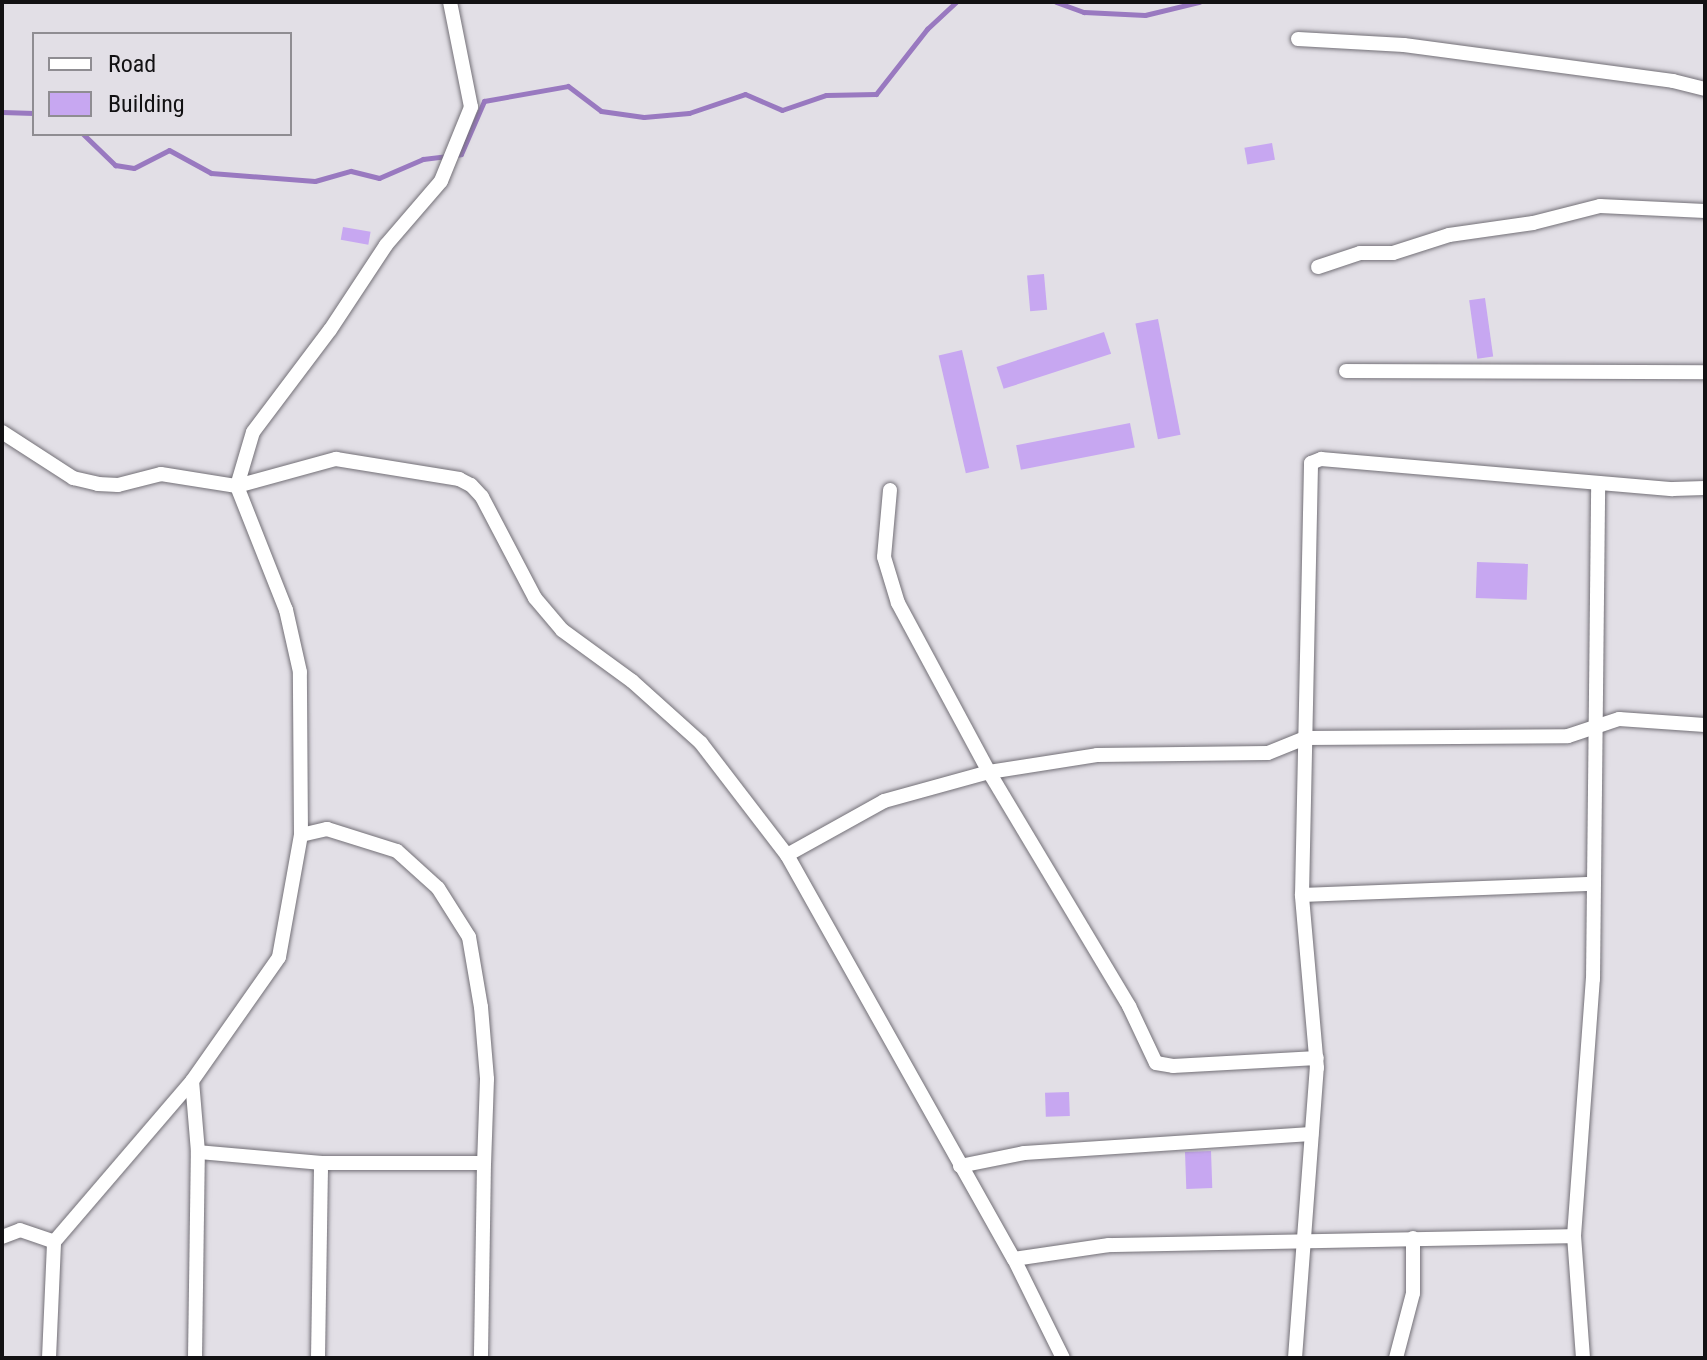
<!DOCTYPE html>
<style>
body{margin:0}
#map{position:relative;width:1707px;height:1360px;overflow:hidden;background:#e2dfe6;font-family:"Roboto Condensed",sans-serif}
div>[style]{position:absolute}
.stream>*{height:5px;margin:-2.5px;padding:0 2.5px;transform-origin:2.5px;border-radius:2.5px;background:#9979c0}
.building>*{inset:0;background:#c7a7f1;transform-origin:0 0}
.roads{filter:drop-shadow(0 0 2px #737077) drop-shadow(0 0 2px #737077)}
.minor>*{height:14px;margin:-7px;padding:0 7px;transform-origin:7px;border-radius:7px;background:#fff}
span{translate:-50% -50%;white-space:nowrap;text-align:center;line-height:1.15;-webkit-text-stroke:6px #e2dfe6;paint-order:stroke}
.frame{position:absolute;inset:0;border:4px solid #121113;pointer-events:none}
.legend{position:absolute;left:32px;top:32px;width:260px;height:104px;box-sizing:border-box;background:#e2dfe6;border:2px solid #8f8d92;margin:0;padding:10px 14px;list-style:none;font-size:24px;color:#121113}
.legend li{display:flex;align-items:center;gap:16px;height:40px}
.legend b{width:40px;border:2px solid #8f8d92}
</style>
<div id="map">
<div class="stream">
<div style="left:1056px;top:2px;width:30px;rotate:20deg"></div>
<div style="left:1084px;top:12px;width:61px;rotate:2.8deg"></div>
<div style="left:1145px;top:15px;width:56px;rotate:-13.5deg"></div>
<div style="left:2px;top:112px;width:32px;rotate:2deg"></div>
<div style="left:83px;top:134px;width:45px;rotate:44.1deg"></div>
<div style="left:115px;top:165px;width:19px;rotate:9deg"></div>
<div style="left:134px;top:168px;width:39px;rotate:-27deg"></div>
<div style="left:169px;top:150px;width:48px;rotate:28.7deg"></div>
<div style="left:211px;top:173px;width:104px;rotate:4.4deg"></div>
<div style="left:315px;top:181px;width:37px;rotate:-16deg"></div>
<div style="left:351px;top:171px;width:29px;rotate:14deg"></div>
<div style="left:379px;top:178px;width:48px;rotate:-23.4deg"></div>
<div style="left:423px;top:159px;width:38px;rotate:-7deg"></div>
<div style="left:461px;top:154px;width:58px;rotate:-66.5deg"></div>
<div style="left:484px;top:101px;width:85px;rotate:-10.1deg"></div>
<div style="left:568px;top:86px;width:41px;rotate:37.1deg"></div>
<div style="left:601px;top:111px;width:43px;rotate:7.9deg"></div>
<div style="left:644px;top:117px;width:45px;rotate:-5.1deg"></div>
<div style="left:689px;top:113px;width:59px;rotate:-18.7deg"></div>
<div style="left:745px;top:94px;width:40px;rotate:23.4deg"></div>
<div style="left:782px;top:110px;width:46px;rotate:-18.8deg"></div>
<div style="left:826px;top:95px;width:50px;rotate:-1.1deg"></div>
<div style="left:876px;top:94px;width:83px;rotate:-51.9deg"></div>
<div style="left:927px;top:29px;width:40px;rotate:-43deg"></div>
</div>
<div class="building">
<div style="left:1272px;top:143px;width:17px;height:28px;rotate:80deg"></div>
<div style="left:343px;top:227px;width:28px;height:13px;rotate:10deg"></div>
<div style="left:1044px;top:274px;width:36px;height:17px;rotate:85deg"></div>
<div style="left:1485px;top:298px;width:59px;height:16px;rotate:82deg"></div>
<div style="left:1158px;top:319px;width:118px;height:23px;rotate:79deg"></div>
<div style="left:1104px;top:332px;width:23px;height:113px;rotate:72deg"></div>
<div style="left:962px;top:350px;width:121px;height:24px;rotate:77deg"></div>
<div style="left:1130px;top:423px;width:25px;height:116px;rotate:79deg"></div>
<div style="left:1477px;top:562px;width:51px;height:36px;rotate:2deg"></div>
<div style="left:1069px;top:1092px;width:24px;height:24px;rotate:88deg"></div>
<div style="left:1211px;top:1151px;width:37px;height:26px;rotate:88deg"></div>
</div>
<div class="roads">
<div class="minor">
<div style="left:1298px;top:39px;width:106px;rotate:3.2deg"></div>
<div style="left:1404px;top:45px;width:271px;rotate:7.6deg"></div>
<div style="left:1673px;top:81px;width:33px;rotate:14deg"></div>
<div style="left:1318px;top:267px;width:44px;rotate:-18.4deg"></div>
<div style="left:1360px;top:253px;width:33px"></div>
<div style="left:1393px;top:253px;width:59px;rotate:-17.8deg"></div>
<div style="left:1449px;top:235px;width:85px;rotate:-8.1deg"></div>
<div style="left:1533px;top:223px;width:69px;rotate:-14.2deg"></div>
<div style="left:1600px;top:206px;width:105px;rotate:2.7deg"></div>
<div style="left:1346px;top:371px;width:359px;rotate:0.2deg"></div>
<div style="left:2px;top:432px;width:85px;rotate:32.9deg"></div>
<div style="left:73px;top:478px;width:26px;rotate:13deg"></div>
<div style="left:98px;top:484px;width:20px;rotate:3deg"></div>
<div style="left:118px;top:485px;width:44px;rotate:-14.3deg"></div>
<div style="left:161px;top:474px;width:77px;rotate:9deg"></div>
<div style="left:237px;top:486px;width:103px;rotate:-15.3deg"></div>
<div style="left:336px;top:459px;width:125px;rotate:9.2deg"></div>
<div style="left:459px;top:479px;width:13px;rotate:27deg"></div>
<div style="left:471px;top:485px;width:16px;rotate:47deg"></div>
<div style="left:482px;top:497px;width:114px;rotate:62.3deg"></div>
<div style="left:535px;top:598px;width:42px;rotate:49.8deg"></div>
<div style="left:562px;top:630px;width:87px;rotate:36.1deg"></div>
<div style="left:632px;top:681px;width:93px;rotate:41.9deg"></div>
<div style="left:701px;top:743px;width:141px;rotate:52.5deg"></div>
<div style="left:787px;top:855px;width:463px;rotate:60.7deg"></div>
<div style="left:1014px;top:1259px;width:110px;rotate:63.7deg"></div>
<div style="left:890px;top:490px;width:67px;rotate:95.1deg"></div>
<div style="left:884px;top:557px;width:48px;rotate:73.1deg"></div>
<div style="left:898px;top:603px;width:192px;rotate:61.7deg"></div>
<div style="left:989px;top:772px;width:273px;rotate:59.1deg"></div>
<div style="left:1129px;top:1006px;width:63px;rotate:64.7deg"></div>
<div style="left:1156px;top:1063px;width:17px;rotate:10deg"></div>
<div style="left:1173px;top:1066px;width:144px;rotate:-3.2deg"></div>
<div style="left:301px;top:835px;width:163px;rotate:-90.4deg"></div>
<div style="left:300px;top:672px;width:64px;rotate:-102.7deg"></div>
<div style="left:286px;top:610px;width:133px;rotate:-111.6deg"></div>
<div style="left:237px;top:486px;width:56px;rotate:-73.5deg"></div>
<div style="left:253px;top:432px;width:128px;rotate:-53deg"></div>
<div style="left:330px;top:330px;width:102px;rotate:-56.6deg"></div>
<div style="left:386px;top:245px;width:84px;rotate:-49.3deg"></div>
<div style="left:441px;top:181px;width:80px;rotate:-67.9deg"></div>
<div style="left:471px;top:107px;width:107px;rotate:-101.3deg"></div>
<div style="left:787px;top:855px;width:111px;rotate:-29.1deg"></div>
<div style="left:884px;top:801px;width:109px;rotate:-15.4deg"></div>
<div style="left:989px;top:772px;width:109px;rotate:-8.9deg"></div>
<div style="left:1097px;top:755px;width:171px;rotate:-0.7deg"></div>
<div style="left:1268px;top:753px;width:40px;rotate:-22deg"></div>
<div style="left:1305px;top:738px;width:263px;rotate:-0.4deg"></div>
<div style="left:1568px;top:736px;width:54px;rotate:-18.4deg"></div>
<div style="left:1619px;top:719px;width:86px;rotate:4deg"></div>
<div style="left:1302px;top:895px;width:291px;rotate:-2.2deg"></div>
<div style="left:198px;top:1152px;width:71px;rotate:-94.8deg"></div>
<div style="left:192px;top:1081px;width:151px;rotate:-54.9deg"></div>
<div style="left:279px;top:957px;width:124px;rotate:-79.8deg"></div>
<div style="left:301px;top:835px;width:27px;rotate:-13deg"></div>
<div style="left:327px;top:829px;width:73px;rotate:17.4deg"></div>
<div style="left:397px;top:851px;width:55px;rotate:42.1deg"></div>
<div style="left:438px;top:888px;width:58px;rotate:57.7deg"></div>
<div style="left:469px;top:937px;width:71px;rotate:80.3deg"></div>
<div style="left:481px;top:1007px;width:72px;rotate:85.2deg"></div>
<div style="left:487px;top:1079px;width:84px;rotate:92deg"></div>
<div style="left:960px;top:1166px;width:65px;rotate:-11.5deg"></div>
<div style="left:1024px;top:1153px;width:288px;rotate:-3.8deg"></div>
<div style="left:2px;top:1237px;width:19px;rotate:-21deg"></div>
<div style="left:20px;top:1230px;width:36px;rotate:19deg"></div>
<div style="left:1014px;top:1259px;width:96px;rotate:-8.4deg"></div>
<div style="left:1109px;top:1245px;width:465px;rotate:-1.1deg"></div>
<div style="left:49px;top:1358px;width:116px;rotate:-87.5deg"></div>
<div style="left:54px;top:1242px;width:212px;rotate:-49.4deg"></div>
<div style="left:195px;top:1358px;width:206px;rotate:-89.2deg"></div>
<div style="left:198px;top:1152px;width:123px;rotate:5.1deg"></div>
<div style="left:318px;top:1358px;width:195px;rotate:-89.1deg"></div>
<div style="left:321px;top:1163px;width:163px"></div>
<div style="left:484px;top:1163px;width:195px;rotate:90.9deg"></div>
<div style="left:1295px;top:1358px;width:291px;rotate:-85.7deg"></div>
<div style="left:1317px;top:1068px;width:174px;rotate:-95deg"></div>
<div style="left:1302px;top:895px;width:432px;rotate:-88.8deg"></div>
<div style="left:1311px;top:463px;width:11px;rotate:-22deg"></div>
<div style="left:1321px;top:459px;width:353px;rotate:4.9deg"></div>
<div style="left:1673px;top:489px;width:32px;rotate:-2deg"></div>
<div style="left:1396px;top:1358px;width:67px;rotate:-75.3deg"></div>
<div style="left:1413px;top:1293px;width:55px;rotate:-90deg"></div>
<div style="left:1583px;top:1358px;width:122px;rotate:-94.2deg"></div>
<div style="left:1574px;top:1236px;width:258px;rotate:-85.8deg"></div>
<div style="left:1593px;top:979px;width:496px;rotate:-89.4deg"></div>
</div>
</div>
<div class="frame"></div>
<ul class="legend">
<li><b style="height:10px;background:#fff"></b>Road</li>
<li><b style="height:22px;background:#c7a7f1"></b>Building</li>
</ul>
</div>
